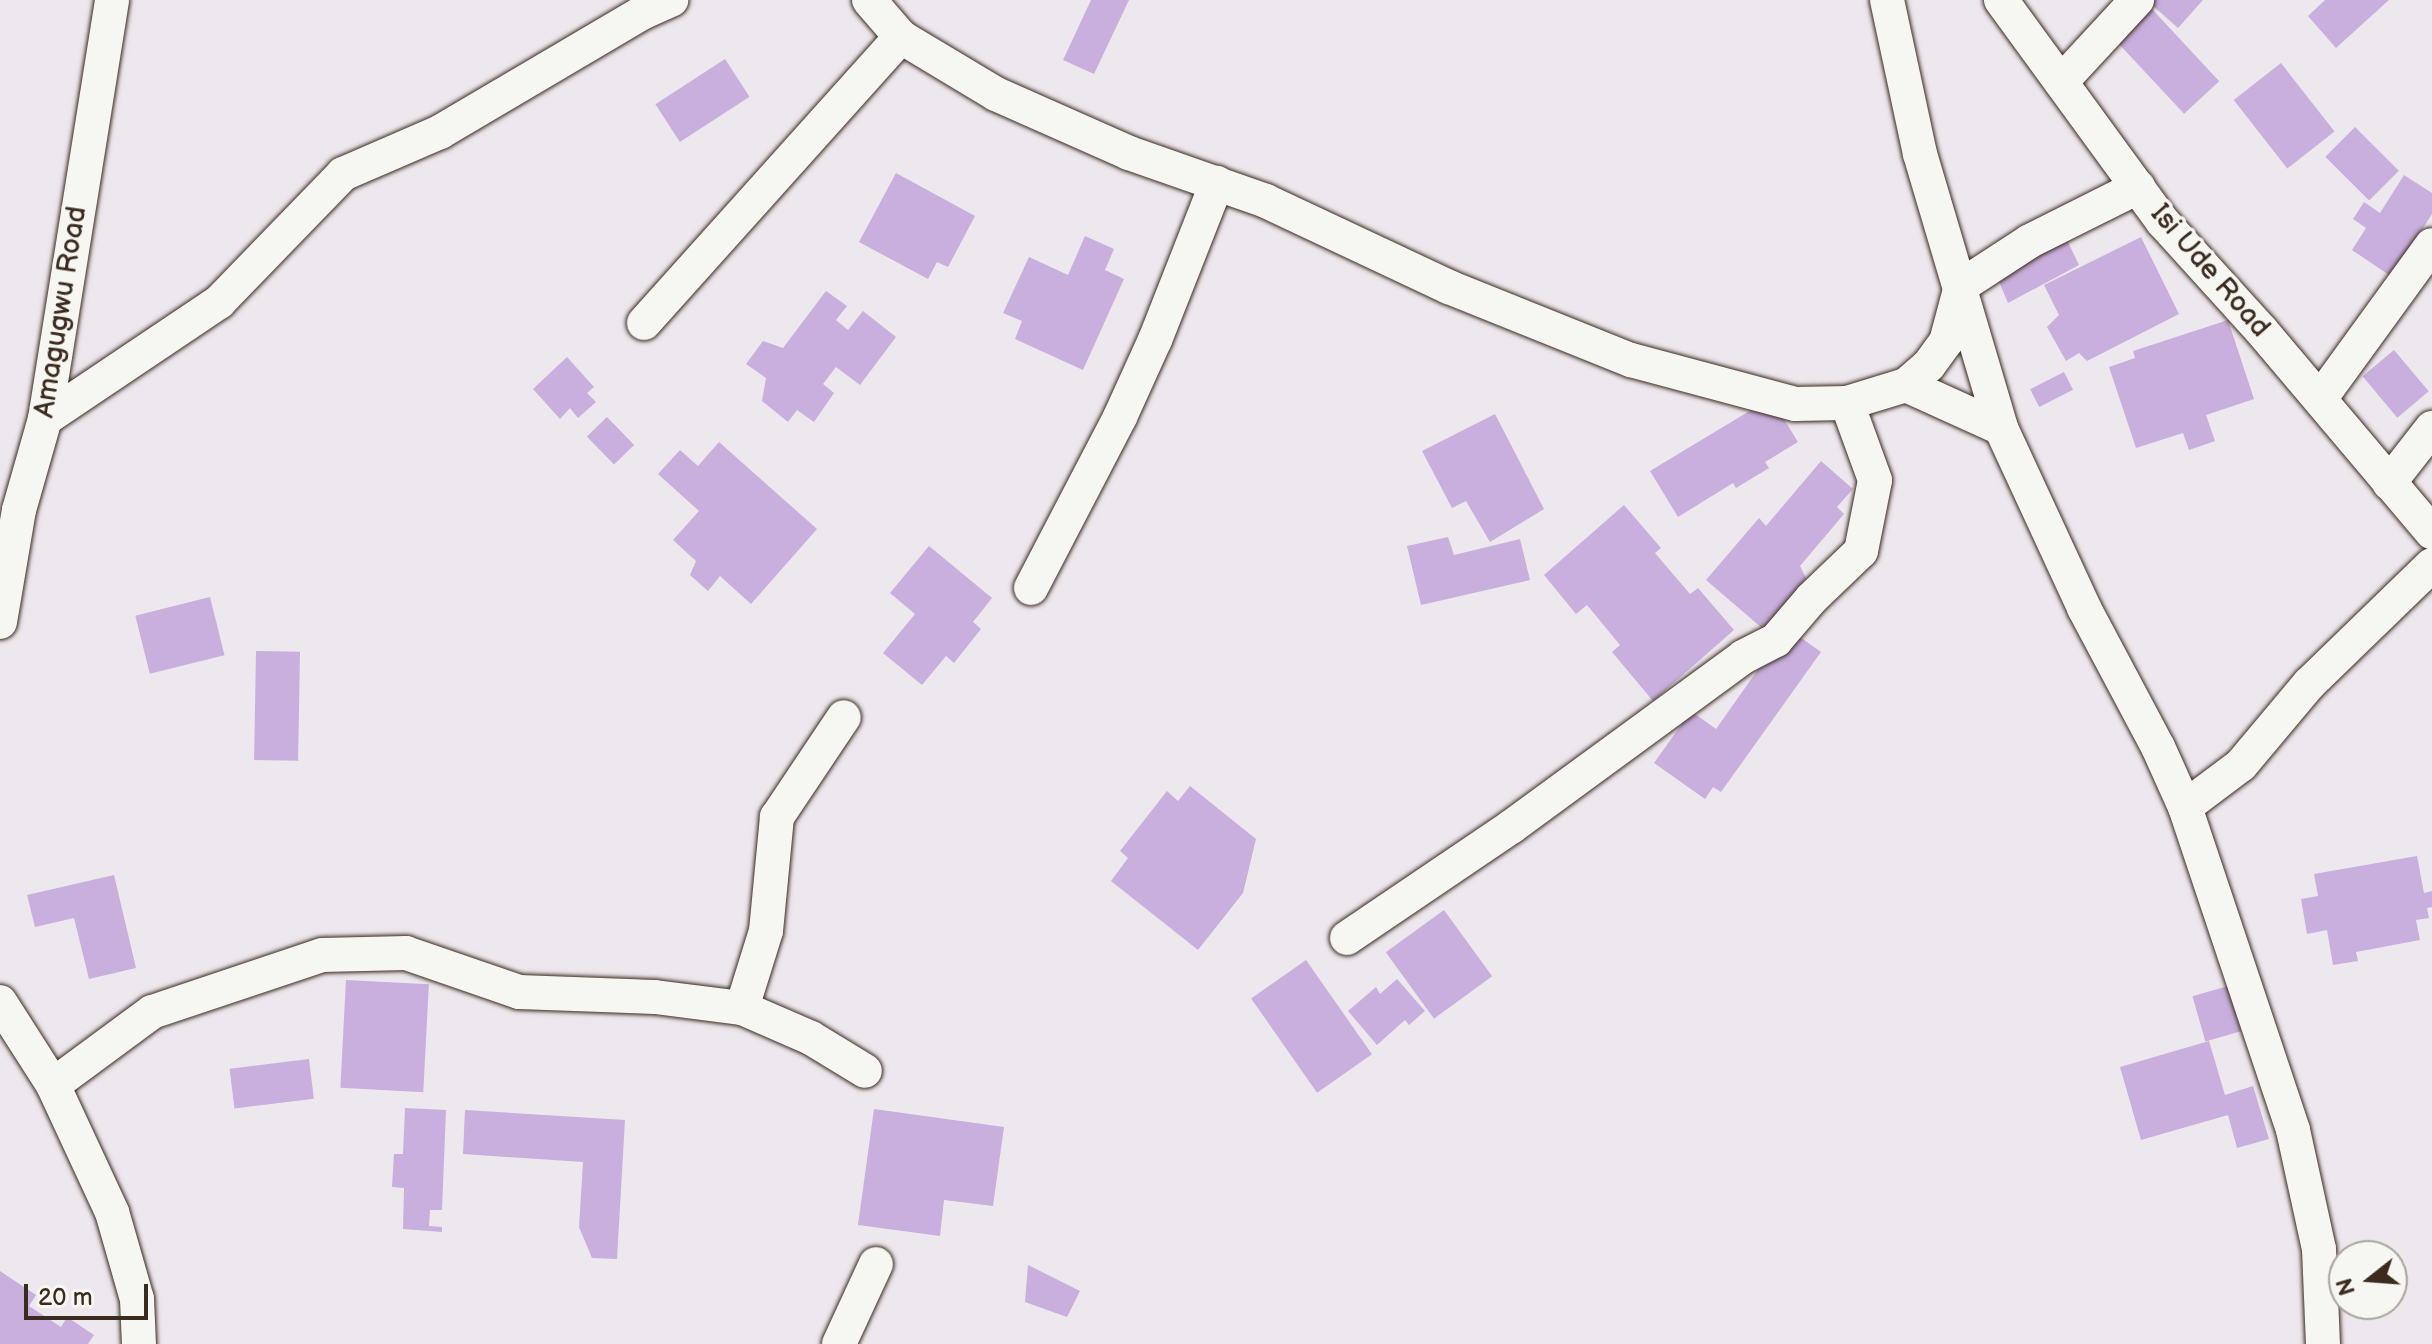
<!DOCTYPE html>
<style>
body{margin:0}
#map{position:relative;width:2432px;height:1344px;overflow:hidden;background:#ede8ee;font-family:"Balsamiq Sans",sans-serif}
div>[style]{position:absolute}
.building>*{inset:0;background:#c8afdd;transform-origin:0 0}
.roads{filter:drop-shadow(0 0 2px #3b2a1e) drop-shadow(0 0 2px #3b2a1e)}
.street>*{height:34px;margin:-17px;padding:0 17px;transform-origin:17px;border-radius:17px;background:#f6f6f2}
span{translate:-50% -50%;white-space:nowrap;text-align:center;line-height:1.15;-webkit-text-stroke:7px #f6f6f2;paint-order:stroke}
.street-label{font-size:28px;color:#3b2a1e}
.north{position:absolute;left:2328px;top:1240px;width:80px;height:80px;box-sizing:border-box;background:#f6f6f2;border:2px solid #aba49d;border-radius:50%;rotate:253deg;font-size:22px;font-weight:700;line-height:32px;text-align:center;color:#3b2a1e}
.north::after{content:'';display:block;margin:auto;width:28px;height:36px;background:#3b2a1e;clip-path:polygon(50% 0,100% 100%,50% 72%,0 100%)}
.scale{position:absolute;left:24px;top:1284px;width:124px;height:36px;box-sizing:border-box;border:4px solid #3b2a1e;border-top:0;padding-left:10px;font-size:24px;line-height:28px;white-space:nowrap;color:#3b2a1e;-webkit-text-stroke:6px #f6f6f2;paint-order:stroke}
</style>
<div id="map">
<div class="building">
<div style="clip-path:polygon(1091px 0,1129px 0,1094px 74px,1063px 60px)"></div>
<div style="clip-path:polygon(2156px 0,2203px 0,2178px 28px,2152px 5px)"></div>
<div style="clip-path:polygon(2325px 0,2389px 0,2336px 48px,2308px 16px)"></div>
<div style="left:2151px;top:8px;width:100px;height:48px;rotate:47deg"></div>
<div style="left:725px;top:59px;width:45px;height:83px;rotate:57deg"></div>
<div style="left:2281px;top:63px;width:87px;height:60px;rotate:52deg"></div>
<div style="left:2355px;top:127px;width:62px;height:42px;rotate:45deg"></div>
<div style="clip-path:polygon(896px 173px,975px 216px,948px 267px,937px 262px,928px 279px,859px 242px)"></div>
<div style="clip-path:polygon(2404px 175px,2432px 193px,2432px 214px,2392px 277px,2352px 250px,2366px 228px,2353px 219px,2364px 202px,2380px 213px)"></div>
<div style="clip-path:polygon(1085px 236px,1114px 249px,1105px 270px,1124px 279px,1083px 370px,1015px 339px,1022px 321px,1003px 313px,1029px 257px,1068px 275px)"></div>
<div style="clip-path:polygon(2141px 237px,2179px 314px,2087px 361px,2079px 353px,2066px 361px,2047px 327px,2059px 315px,2044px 285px)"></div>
<div style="clip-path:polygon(2067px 240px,2079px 265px,2008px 303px,1995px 272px)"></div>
<div style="clip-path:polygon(826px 291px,847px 306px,836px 320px,848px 330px,863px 311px,896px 337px,860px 385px,836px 367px,823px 384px,834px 393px,814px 422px,797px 410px,788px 422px,762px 401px,766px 378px,746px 364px,763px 341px,783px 348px)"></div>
<div style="clip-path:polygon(2228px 320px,2254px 399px,2206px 415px,2215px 441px,2189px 450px,2183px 433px,2136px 448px,2109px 367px,2135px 358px,2133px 351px)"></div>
<div style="left:2394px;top:350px;width:54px;height:41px;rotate:50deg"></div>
<div style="clip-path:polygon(567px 357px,594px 387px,587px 393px,596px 402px,578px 418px,570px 408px,560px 419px,533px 389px)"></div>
<div style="left:2064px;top:372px;width:20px;height:38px;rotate:63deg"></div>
<div style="clip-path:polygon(1771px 398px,1798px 442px,1765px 462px,1769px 468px,1736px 488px,1733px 483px,1678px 517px,1650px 471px)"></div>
<div style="clip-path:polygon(1495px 414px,1544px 509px,1490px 542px,1466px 501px,1452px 508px,1422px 451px)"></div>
<div style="left:607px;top:417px;width:39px;height:28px;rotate:46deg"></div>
<div style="clip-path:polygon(719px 442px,817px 529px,751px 604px,720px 576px,708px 591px,690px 575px,696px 561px,673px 540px,699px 511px,658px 474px,680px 450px,698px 466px)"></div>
<div style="clip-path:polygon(1821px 461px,1853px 489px,1837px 507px,1844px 514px,1800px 566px,1806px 578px,1798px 588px,1811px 599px,1776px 640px,1706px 580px,1759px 518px,1766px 526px)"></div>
<div style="clip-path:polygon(1624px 505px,1661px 548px,1655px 553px,1690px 594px,1698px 588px,1734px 630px,1653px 701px,1612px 652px,1620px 645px,1587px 605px,1576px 614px,1544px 575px)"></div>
<div style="clip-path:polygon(1448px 537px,1454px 555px,1520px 539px,1530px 580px,1421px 605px,1407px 546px)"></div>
<div style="clip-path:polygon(929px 546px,992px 598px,973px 622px,981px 629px,954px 663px,946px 656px,922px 685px,883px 653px,915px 614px,890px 593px)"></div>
<div style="left:210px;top:597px;width:60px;height:77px;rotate:76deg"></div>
<div style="clip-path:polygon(1800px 637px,1821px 652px,1721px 792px,1713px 787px,1705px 799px,1654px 763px,1691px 711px,1716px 729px,1771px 651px)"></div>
<div style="left:256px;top:651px;width:44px;height:109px;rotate:1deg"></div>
<div style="clip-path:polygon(1190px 786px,1256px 839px,1243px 893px,1198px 950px,1111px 881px,1128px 858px,1120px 851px,1167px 791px,1178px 801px)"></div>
<div style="clip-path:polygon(2417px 856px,2424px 893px,2432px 891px,2432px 907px,2427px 908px,2429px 918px,2416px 920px,2420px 940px,2356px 952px,2358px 961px,2333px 965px,2327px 930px,2307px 934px,2301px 899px,2318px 896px,2314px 874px)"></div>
<div style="clip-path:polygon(114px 875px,136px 968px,89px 979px,74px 918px,35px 927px,27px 895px)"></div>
<div style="left:1444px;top:910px;width:82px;height:72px;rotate:54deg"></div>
<div style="left:1306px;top:960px;width:115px;height:67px;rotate:55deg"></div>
<div style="clip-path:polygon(1397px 979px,1425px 1011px,1409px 1025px,1405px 1020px,1377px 1045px,1348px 1011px,1376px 987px,1380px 994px)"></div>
<div style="left:346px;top:980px;width:83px;height:108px;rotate:3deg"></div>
<div style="left:2228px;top:986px;width:47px;height:37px;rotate:74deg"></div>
<div style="clip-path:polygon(2209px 1041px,2225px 1095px,2253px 1086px,2269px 1139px,2237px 1148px,2228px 1115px,2141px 1140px,2120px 1067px)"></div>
<div style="left:309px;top:1059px;width:40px;height:80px;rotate:83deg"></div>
<div style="clip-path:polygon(405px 1108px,446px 1110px,442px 1210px,430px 1210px,429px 1226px,442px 1227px,442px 1232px,403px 1229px,404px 1188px,392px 1187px,394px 1154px,403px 1154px)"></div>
<div style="clip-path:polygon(874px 1109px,1004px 1127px,993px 1206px,944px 1200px,940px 1236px,858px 1225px)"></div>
<div style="clip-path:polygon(465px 1110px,625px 1120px,617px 1259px,592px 1258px,579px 1227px,583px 1162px,463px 1154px)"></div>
<div style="clip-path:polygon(1028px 1265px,1080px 1291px,1067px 1317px,1025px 1302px)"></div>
<div style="clip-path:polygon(0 1271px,36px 1295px,29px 1306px,61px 1327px,67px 1317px,94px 1335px,88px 1344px,0 1344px)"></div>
</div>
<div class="roads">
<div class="street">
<div style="left:869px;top:0;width:49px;rotate:49.1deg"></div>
<div style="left:901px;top:37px;width:111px;rotate:31deg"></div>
<div style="left:996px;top:94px;width:145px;rotate:23.9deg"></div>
<div style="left:1129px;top:153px;width:145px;rotate:19.3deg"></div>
<div style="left:1266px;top:201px;width:202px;rotate:25.2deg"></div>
<div style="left:1449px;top:287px;width:196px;rotate:21.9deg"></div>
<div style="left:1631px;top:360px;width:170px;rotate:15deg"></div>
<div style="left:1795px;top:404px;width:52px;rotate:-1.1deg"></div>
<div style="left:1847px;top:403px;width:62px;rotate:-17deg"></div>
<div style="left:1906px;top:385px;width:30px;rotate:-41deg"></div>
<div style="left:1929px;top:365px;width:29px;rotate:-54deg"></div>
<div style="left:1946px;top:342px;width:58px;rotate:-75deg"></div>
<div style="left:1961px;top:286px;width:82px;rotate:-33.1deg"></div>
<div style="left:2030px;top:241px;width:121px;rotate:-26.6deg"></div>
<div style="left:1887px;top:0;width:157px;rotate:77.9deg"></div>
<div style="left:1920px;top:154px;width:286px;rotate:73.5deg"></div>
<div style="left:2001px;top:428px;width:198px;rotate:65.2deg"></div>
<div style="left:2084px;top:608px;width:157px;rotate:62deg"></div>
<div style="left:2158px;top:747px;width:66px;rotate:65.8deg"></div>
<div style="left:2185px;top:807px;width:341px;rotate:71.5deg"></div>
<div style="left:2293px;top:1130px;width:122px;rotate:77.7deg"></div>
<div style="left:2319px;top:1249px;width:95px;rotate:87.6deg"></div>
<div style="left:2001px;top:0;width:275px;rotate:53.9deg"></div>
<div style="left:2163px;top:222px;width:146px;rotate:47.8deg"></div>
<div style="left:2261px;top:330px;width:265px;rotate:49.8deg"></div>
<div style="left:2061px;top:82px;width:112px;rotate:-47.2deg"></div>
<div style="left:644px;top:323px;width:385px;rotate:-48.1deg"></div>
<div style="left:1906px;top:385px;width:104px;rotate:24.4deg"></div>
<div style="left:2320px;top:399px;width:190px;rotate:-54deg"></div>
<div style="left:45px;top:419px;width:210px;rotate:-33.9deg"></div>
<div style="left:219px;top:302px;width:178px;rotate:-45.9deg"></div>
<div style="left:343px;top:174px;width:106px;rotate:-23.4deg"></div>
<div style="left:440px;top:132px;width:237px;rotate:-30.5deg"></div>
<div style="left:644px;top:12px;width:30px;rotate:-24deg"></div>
<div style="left:2389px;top:483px;width:70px;rotate:-52deg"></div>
<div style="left:1031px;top:588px;width:193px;rotate:-62.5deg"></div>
<div style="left:1120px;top:417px;width:85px;rotate:-65.6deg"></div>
<div style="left:1155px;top:340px;width:169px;rotate:-68.5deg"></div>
<div style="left:0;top:622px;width:114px;rotate:-80.4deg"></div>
<div style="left:19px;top:510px;width:95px;rotate:-74.1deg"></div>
<div style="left:45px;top:419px;width:424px;rotate:-80.9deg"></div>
<div style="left:2185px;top:807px;width:70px;rotate:-36.9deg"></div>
<div style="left:2241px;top:765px;width:106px;rotate:-50deg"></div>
<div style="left:2309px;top:684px;width:171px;rotate:-44.1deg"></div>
<div style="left:1347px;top:938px;width:198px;rotate:-34.1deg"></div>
<div style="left:1511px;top:827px;width:288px;rotate:-36.2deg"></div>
<div style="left:1743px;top:657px;width:37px;rotate:-27deg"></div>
<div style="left:1776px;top:640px;width:54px;rotate:-49.5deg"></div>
<div style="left:1811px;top:599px;width:69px;rotate:-43.8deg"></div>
<div style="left:1861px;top:551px;width:72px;rotate:-78.8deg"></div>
<div style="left:1875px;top:480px;width:82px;rotate:-110deg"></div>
<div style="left:0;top:1002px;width:98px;rotate:57.4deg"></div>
<div style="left:53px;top:1085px;width:140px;rotate:65.1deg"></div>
<div style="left:112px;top:1212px;width:91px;rotate:74deg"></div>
<div style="left:137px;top:1299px;width:45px;rotate:87.5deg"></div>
<div style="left:742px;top:1008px;width:81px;rotate:-72.7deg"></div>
<div style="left:766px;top:931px;width:115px;rotate:-84.5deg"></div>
<div style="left:777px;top:817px;width:120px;rotate:-56.2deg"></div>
<div style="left:53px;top:1085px;width:123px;rotate:-36.4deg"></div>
<div style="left:152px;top:1012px;width:179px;rotate:-18.5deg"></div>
<div style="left:322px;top:955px;width:84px;rotate:-1.4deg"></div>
<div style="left:406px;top:953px;width:120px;rotate:19deg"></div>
<div style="left:519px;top:992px;width:136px;rotate:2.1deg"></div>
<div style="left:655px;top:997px;width:88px;rotate:7.2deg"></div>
<div style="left:742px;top:1008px;width:75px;rotate:23.5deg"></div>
<div style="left:811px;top:1038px;width:63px;rotate:31.4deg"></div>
<div style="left:839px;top:1344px;width:88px;rotate:-65.2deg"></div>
</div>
</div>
<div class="street-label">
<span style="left:2210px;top:271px;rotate:49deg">Isi Ude Road</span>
<span style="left:61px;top:312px;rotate:-81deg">Amagugwu Road</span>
</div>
<div class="north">N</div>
<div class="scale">20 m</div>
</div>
